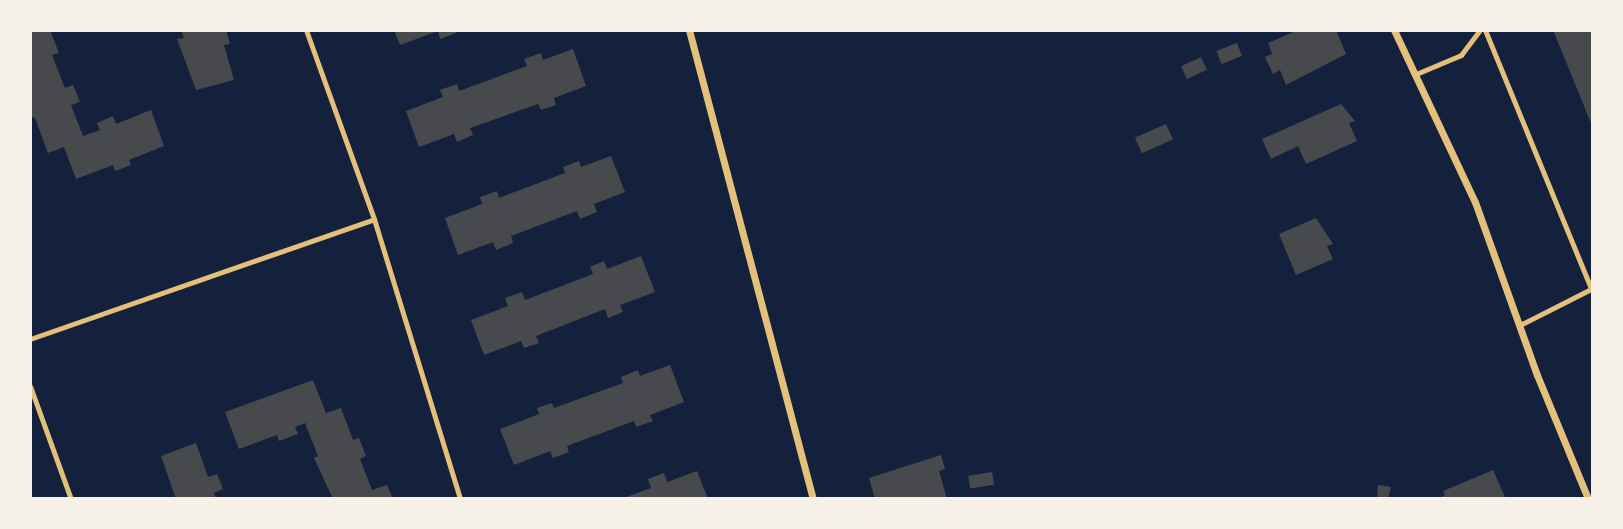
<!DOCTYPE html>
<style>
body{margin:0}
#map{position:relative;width:1623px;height:529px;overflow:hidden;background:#14213d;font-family:"Source Sans 3",sans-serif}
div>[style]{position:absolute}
.building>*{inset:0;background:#48494c;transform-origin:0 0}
.service>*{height:5px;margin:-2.5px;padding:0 2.5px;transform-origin:2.5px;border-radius:2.5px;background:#e5c07b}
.minor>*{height:7px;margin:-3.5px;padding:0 3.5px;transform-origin:3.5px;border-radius:3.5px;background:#e5c07b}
span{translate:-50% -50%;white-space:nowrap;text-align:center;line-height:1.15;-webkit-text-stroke:5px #f6f1e7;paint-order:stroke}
.frame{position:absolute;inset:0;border:32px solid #f6f1e7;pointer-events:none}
</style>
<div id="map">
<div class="building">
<div style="clip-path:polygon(30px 30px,50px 30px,59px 53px,52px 55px,65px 88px,73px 85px,80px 102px,71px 105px,83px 136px,100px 130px,97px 123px,113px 116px,116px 124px,151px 110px,164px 146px,129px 160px,131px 165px,115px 171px,113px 165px,76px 179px,64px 147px,48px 153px,35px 118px,30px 116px)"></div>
<div style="clip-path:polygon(181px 30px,226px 30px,230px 44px,224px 45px,234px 80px,196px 90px,177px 39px,184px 38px)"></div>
<div style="clip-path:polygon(394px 30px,455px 30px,456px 33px,440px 39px,438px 31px,400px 45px)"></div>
<div style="clip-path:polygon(1298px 30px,1336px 30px,1346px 54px,1286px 85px,1280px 70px,1273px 74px,1265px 57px,1272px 54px,1268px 43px)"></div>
<div style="clip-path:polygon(1553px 30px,1593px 30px,1593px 128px)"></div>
<div style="left:1237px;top:43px;width:14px;height:22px;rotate:69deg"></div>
<div style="clip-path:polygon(573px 49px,586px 86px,554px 98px,556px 105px,541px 110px,538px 104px,470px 128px,473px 135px,457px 142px,454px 134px,419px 147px,406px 111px,443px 97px,440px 90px,457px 84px,459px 91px,527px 66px,524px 59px,541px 53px,543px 60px)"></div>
<div style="left:1201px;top:57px;width:14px;height:22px;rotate:65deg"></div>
<div style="clip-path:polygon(1341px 104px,1355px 121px,1349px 123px,1357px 141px,1306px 164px,1298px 146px,1271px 159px,1262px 139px)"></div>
<div style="left:1166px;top:124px;width:17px;height:34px;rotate:66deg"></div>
<div style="clip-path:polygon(611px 156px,625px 192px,594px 204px,597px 212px,580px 219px,577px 211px,511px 236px,513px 243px,496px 250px,493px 242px,458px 255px,445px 218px,482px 204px,480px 197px,497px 191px,499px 198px,565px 173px,563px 167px,579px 161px,581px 167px)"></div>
<div style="clip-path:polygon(1316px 218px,1333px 244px,1327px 246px,1333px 259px,1296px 275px,1279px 234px)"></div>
<div style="clip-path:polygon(641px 256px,655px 292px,620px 305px,623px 312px,608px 318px,605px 309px,536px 336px,539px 343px,524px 348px,521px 341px,484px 355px,471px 320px,508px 306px,505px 298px,522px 292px,525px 300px,593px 274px,590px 267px,604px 261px,607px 269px)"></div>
<div style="clip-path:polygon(670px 365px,684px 402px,650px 415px,653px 421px,636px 427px,634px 421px,567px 446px,569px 452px,553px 458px,550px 451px,514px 465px,500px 429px,539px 414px,537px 408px,552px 403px,554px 408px,623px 383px,621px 377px,638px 370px,640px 376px)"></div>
<div style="clip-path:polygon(313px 380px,326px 413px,341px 408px,353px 440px,359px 438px,366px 456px,360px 459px,372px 490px,387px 485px,393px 499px,333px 499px,314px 458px,318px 456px,305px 423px,295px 427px,298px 434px,279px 441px,277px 435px,239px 449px,225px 412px)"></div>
<div style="clip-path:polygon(196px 443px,208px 477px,217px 474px,223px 489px,214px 493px,216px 499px,176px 499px,161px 456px)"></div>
<div style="clip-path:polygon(941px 455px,945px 469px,939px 471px,947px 499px,875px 499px,869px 478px)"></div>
<div style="clip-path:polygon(1493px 470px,1506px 499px,1436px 499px,1445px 495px,1443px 491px)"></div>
<div style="clip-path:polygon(697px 471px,708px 499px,621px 499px,651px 488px,648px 479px,664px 473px,667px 482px)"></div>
<div style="left:992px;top:472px;width:13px;height:24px;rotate:81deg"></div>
<div style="clip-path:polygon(1378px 485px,1391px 487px,1388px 499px,1377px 499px)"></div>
</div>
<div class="service">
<div style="left:306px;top:30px;width:201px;rotate:70.2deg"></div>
<div style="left:374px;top:219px;width:293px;rotate:72.9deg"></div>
<div style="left:1485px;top:30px;width:280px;rotate:67.7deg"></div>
<div style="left:1591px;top:289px;width:77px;rotate:153.1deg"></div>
<div style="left:1416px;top:74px;width:49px;rotate:-22.9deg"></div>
<div style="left:1461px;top:55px;width:31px;rotate:-53deg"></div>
<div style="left:30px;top:339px;width:364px;rotate:-19.2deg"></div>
<div style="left:30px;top:386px;width:120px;rotate:70.1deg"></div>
</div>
<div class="minor">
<div style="left:689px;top:30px;width:485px;rotate:75.2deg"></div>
<div style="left:1394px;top:30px;width:190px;rotate:64.8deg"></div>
<div style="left:1475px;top:202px;width:184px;rotate:70.3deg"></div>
<div style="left:1537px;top:375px;width:134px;rotate:67.6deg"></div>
</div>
<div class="frame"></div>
</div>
